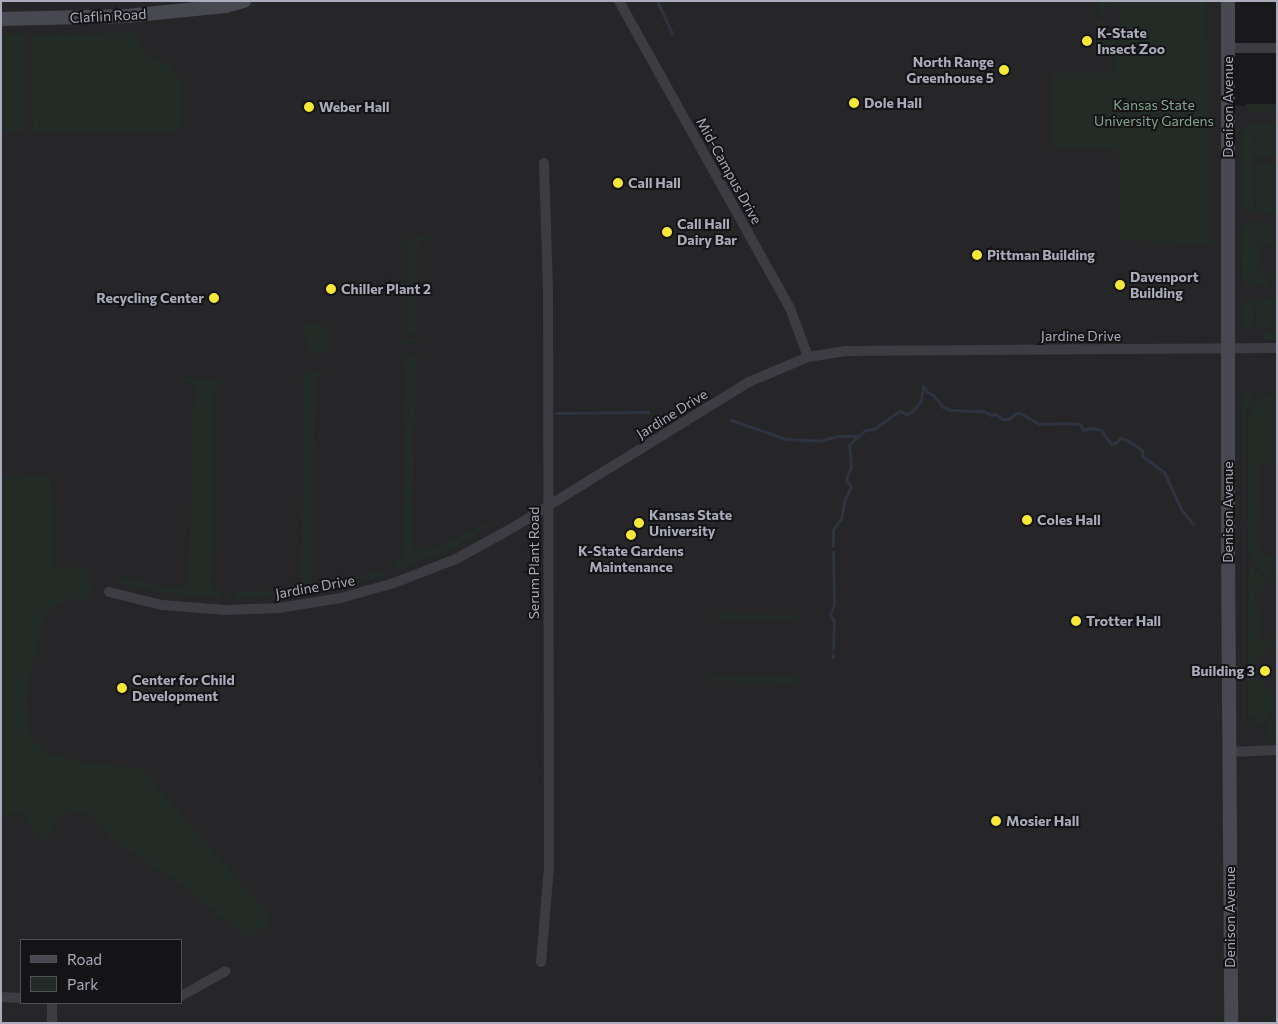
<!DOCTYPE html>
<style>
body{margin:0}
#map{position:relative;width:1278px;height:1024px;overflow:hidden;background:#19191b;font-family:Commissioner,sans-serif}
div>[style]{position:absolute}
.built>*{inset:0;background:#262528}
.green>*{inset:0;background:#222b26;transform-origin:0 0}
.stream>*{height:3px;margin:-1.5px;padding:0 1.5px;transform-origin:1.5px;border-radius:1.5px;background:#2e3340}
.street>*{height:10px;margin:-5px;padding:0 5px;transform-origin:5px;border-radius:5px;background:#3c3c42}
.secondary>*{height:14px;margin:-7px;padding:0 7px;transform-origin:7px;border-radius:7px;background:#484850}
.dots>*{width:14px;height:14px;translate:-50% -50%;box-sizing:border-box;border:2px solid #141416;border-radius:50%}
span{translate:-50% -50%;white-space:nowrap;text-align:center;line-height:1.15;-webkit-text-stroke:4px #141416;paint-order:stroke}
.street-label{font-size:14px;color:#abacbb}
.poi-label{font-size:14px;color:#abacbb;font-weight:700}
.left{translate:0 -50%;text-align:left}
.right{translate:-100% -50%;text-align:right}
.park-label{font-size:14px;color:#82a68e}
.frame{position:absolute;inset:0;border:2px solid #abacbb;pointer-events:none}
.legend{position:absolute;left:20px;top:939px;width:162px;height:65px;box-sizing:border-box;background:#141416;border:1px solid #505158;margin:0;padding:6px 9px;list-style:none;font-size:15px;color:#abacbb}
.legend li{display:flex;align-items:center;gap:10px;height:25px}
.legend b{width:25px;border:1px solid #505158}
</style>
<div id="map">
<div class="built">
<div style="clip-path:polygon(evenodd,1px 1px,1221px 1px,1221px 106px,1277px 106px,1277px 1023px,1px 1023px,1px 1px,21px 940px,181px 940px,181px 1003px,21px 1003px,21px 940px)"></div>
</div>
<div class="green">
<div style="clip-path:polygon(1099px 1px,1205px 1px,1205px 38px,1208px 45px,1210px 244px,1120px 240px,1119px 155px,1111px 148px,1053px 149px,1053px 73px,1116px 73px,1116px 54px,1098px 54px,1098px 20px,1105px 20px,1105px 29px,1121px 29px,1121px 7px,1105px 6px,1105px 14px,1099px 14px)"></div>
<div style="clip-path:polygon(137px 33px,142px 48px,149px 56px,169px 65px,182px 80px,182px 123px,176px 131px,33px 131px,32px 34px)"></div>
<div style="left:1px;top:34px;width:24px;height:96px"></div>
<div style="clip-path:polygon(1246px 104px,1277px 104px,1277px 112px,1250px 112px,1247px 111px)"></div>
<div style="clip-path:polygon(1250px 125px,1255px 125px,1254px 214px,1246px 213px,1242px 207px,1242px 137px,1244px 128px)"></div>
<div style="left:1257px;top:125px;width:20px;height:32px"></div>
<div style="left:1257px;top:164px;width:20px;height:50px"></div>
<div style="clip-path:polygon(1247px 222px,1255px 222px,1255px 286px,1246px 286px,1242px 279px,1241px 230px)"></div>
<div style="clip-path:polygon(1257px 222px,1272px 225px,1272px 245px,1269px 246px,1260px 241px,1261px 273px,1271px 280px,1268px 287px,1257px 286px)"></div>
<div style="clip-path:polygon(424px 235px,425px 240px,418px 242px,416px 334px,407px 335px,407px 246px,399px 245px,399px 241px)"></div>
<div style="clip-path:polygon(1248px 298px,1255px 298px,1254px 327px,1242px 327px,1242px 303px)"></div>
<div style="left:1257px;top:298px;width:20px;height:29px"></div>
<div style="clip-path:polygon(305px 325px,327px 326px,327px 349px,324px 353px,313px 355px,305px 339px)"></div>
<div style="left:1264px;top:331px;width:13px;height:9px"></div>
<div style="clip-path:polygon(416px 338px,425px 341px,400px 344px,397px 342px)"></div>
<div style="clip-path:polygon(423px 353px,423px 356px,416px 357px,413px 549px,431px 551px,483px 524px,490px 527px,451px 549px,398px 571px,394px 562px,402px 559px,406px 379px,405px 358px,397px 356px,406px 354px,407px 358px,413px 358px,413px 354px)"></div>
<div style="clip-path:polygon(323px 369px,322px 375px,315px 376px,312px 585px,346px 580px,380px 571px,385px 575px,345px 587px,310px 594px,265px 598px,232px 598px,237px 592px,291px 590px,294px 586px,301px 585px,304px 380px,297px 378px)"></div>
<div style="clip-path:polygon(185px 377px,221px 381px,223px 384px,214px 388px,211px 589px,219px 590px,219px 598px,165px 593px,118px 584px,122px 578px,180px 589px,181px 585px,189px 584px,192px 411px,196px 391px,192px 383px,184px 382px)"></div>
<div style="clip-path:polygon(1242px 393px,1252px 393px,1252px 403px,1245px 417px,1245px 518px,1242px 518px)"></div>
<div style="clip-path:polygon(1267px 394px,1277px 404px,1277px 463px,1258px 464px,1258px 509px,1260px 509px,1260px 522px,1256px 528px,1256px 539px,1258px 546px,1264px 553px,1277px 556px,1277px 582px,1261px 571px,1252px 559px,1248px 549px,1248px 421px,1256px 401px,1261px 400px)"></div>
<div style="clip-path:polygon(51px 477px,53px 567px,86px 567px,93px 588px,86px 599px,72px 599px,56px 606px,44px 615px,26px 696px,27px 721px,32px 738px,49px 753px,93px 764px,141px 768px,272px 918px,266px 926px,248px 938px,172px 878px,113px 840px,90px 816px,70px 809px,57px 819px,48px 838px,40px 840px,22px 812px,1px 816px,1px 478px)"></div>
<div style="left:1243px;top:524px;width:2px;height:200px"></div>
<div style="clip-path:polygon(1249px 563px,1259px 573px,1273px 583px,1264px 584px,1262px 592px,1259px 592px,1259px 597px,1255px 597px,1255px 600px,1257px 600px,1258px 611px,1262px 617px,1260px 639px,1273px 639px,1273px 641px,1277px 641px,1277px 649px,1271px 645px,1254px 665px,1248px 665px)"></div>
<div style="clip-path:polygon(713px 614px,797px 615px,798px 616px,796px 620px,714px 619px)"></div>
<div style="clip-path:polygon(712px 676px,796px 677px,798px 680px,798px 683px,712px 681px)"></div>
<div style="clip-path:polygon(1256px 676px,1271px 691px,1273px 697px,1274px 711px,1260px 726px,1256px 724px,1255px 719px,1248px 717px,1248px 678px)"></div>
<div style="clip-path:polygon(1277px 715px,1277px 739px,1269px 739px,1265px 729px)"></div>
</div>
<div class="stream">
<div style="left:657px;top:1px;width:35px;rotate:65deg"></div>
<div style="left:923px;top:386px;width:7px;rotate:56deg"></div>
<div style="left:927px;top:392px;width:7px;rotate:27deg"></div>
<div style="left:933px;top:395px;width:16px;rotate:50deg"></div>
<div style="left:943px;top:407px;width:8px;rotate:23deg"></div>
<div style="left:950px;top:410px;width:33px;rotate:2deg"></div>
<div style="left:983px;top:411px;width:9px;rotate:27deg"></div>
<div style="left:991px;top:415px;width:4px;rotate:-14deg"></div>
<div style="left:995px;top:414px;width:9px;rotate:36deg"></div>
<div style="left:1002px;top:419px;width:7px"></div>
<div style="left:1009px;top:419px;width:9px;rotate:-41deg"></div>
<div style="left:1016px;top:413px;width:4px"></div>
<div style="left:1020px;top:413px;width:22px;rotate:30deg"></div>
<div style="left:1039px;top:424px;width:31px;rotate:-2deg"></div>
<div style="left:1070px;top:423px;width:10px;rotate:6deg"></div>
<div style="left:1080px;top:424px;width:7px;rotate:63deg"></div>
<div style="left:1083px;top:430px;width:10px;rotate:-11deg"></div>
<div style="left:1093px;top:428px;width:8px;rotate:14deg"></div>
<div style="left:1101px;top:430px;width:17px;rotate:54deg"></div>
<div style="left:1111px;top:444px;width:4px;rotate:-14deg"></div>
<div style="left:1115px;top:443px;width:8px;rotate:-40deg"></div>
<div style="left:1121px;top:438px;width:6px;rotate:18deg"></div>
<div style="left:1127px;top:440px;width:18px;rotate:34deg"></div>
<div style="left:1142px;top:450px;width:6px;rotate:90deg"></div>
<div style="left:1142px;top:456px;width:27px;rotate:36deg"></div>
<div style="left:1164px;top:472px;width:41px;rotate:65.3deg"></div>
<div style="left:1181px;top:509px;width:19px;rotate:51deg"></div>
<div style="left:556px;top:413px;width:92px;rotate:-0.6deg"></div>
<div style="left:731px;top:420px;width:58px;rotate:19.1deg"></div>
<div style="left:786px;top:439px;width:33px;rotate:3deg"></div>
<div style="left:819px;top:441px;width:20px;rotate:-15deg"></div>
<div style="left:838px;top:436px;width:21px"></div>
<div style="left:833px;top:546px;width:16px;rotate:-90deg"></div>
<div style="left:833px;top:530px;width:14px;rotate:-54deg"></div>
<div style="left:841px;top:519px;width:20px;rotate:-79deg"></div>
<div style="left:845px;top:499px;width:14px;rotate:-65deg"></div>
<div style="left:851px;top:486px;width:8px;rotate:-130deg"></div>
<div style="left:846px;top:480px;width:15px;rotate:-70deg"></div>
<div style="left:851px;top:466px;width:21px;rotate:-95deg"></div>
<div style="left:849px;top:445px;width:22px;rotate:-43deg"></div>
<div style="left:865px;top:430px;width:9px;rotate:-6deg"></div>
<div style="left:874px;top:429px;width:27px;rotate:-36deg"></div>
<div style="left:896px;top:413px;width:4px;rotate:-27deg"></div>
<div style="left:900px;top:411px;width:8px;rotate:23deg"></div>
<div style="left:907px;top:414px;width:6px;rotate:-31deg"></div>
<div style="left:912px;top:411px;width:13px;rotate:-48deg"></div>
<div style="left:921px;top:401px;width:14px;rotate:-82deg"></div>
<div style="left:833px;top:649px;width:28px;rotate:-88deg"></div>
<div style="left:834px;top:621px;width:8px;rotate:-120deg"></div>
<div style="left:830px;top:614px;width:10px;rotate:-66deg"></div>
<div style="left:834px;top:605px;width:53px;rotate:-91.1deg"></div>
<div style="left:833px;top:654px;width:3px;rotate:90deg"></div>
</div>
<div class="street">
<div style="left:619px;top:1px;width:351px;rotate:60.9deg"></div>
<div style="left:790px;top:308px;width:52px;rotate:69.8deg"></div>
<div style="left:1227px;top:48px;width:50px"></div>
<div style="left:109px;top:592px;width:55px;rotate:13.8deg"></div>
<div style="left:162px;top:605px;width:63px;rotate:4.5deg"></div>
<div style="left:225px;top:610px;width:54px;rotate:-2.1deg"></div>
<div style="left:279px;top:608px;width:63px;rotate:-9.2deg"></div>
<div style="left:341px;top:598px;width:55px;rotate:-15.8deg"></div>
<div style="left:394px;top:583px;width:66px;rotate:-21.2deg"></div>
<div style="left:456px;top:559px;width:66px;rotate:-28.9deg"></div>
<div style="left:514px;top:527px;width:276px;rotate:-31.7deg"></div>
<div style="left:749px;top:382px;width:64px;rotate:-23deg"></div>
<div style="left:808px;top:357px;width:38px;rotate:-9deg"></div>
<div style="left:846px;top:351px;width:431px;rotate:-0.4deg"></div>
<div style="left:1230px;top:752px;width:47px;rotate:-2.4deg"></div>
<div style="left:541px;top:962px;width:95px;rotate:-85.2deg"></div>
<div style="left:549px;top:867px;width:577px;rotate:-90.1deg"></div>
<div style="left:548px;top:290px;width:127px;rotate:-91.8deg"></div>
<div style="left:181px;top:996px;width:51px;rotate:-29.1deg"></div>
<div style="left:1px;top:997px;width:20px;rotate:3deg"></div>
<div style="left:52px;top:1023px;width:20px;rotate:-90deg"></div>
</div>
<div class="secondary">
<div style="left:1228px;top:1px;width:549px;rotate:90deg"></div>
<div style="left:1228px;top:550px;width:473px;rotate:89.6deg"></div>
<div style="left:1px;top:19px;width:125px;rotate:-1.4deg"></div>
<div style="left:126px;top:16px;width:100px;rotate:-5.7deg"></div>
<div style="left:226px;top:6px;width:19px;rotate:-16deg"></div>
</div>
<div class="dots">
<div style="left:1087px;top:41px;background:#f6e836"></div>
<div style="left:1004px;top:70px;background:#f6e836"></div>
<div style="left:854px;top:103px;background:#f6e836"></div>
<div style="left:309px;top:107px;background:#f6e836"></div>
<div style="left:618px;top:183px;background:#f6e836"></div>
<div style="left:667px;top:232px;background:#f6e836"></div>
<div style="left:977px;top:255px;background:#f6e836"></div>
<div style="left:1120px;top:285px;background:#f6e836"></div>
<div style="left:331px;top:289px;background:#f6e836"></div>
<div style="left:214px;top:298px;background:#f6e836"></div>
<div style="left:1027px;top:520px;background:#f6e836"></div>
<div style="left:639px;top:523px;background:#f6e836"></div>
<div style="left:631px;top:535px;background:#f6e836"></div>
<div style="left:1076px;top:621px;background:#f6e836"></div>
<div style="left:1265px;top:671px;background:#f6e836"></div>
<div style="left:122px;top:688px;background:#f6e836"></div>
<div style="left:996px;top:821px;background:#f6e836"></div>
</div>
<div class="street-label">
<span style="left:108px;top:16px;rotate:-3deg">Claflin Road</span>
<span style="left:1228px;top:107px;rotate:-90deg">Denison Avenue</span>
<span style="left:729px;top:171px;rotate:61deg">Mid-Campus Drive</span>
<span style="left:1081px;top:336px">Jardine Drive</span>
<span style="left:672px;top:414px;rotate:-32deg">Jardine Drive</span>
<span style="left:1228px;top:512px;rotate:-90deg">Denison Avenue</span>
<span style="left:534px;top:563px;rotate:-90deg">Serum Plant Road</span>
<span style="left:315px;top:587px;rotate:-10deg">Jardine Drive</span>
<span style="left:1230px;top:917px;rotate:-90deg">Denison Avenue</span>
</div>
<div class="poi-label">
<span class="left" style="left:1097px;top:41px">K-State<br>Insect Zoo</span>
<span class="right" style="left:994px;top:70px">North Range<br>Greenhouse 5</span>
<span class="left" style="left:864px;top:103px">Dole Hall</span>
<span class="left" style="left:319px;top:107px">Weber Hall</span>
<span class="left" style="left:628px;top:183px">Call Hall</span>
<span class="left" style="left:677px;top:232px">Call Hall<br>Dairy Bar</span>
<span class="left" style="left:987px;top:255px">Pittman Building</span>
<span class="left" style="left:1130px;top:285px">Davenport<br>Building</span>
<span class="left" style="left:341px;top:289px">Chiller Plant 2</span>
<span class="right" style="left:204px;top:298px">Recycling Center</span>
<span class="left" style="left:649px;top:523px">Kansas State<br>University</span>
<span class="left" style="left:1037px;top:520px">Coles Hall</span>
<span style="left:631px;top:559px">K-State Gardens<br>Maintenance</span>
<span class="left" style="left:1086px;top:621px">Trotter Hall</span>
<span class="right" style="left:1255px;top:671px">Building 3</span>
<span class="left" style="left:132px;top:688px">Center for Child<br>Development</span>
<span class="left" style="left:1006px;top:821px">Mosier Hall</span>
</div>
<div class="park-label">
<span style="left:1154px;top:113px">Kansas State<br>University Gardens</span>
</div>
<div class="frame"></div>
<ul class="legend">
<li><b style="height:6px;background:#484850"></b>Road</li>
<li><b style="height:14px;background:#222b26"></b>Park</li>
</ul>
</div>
